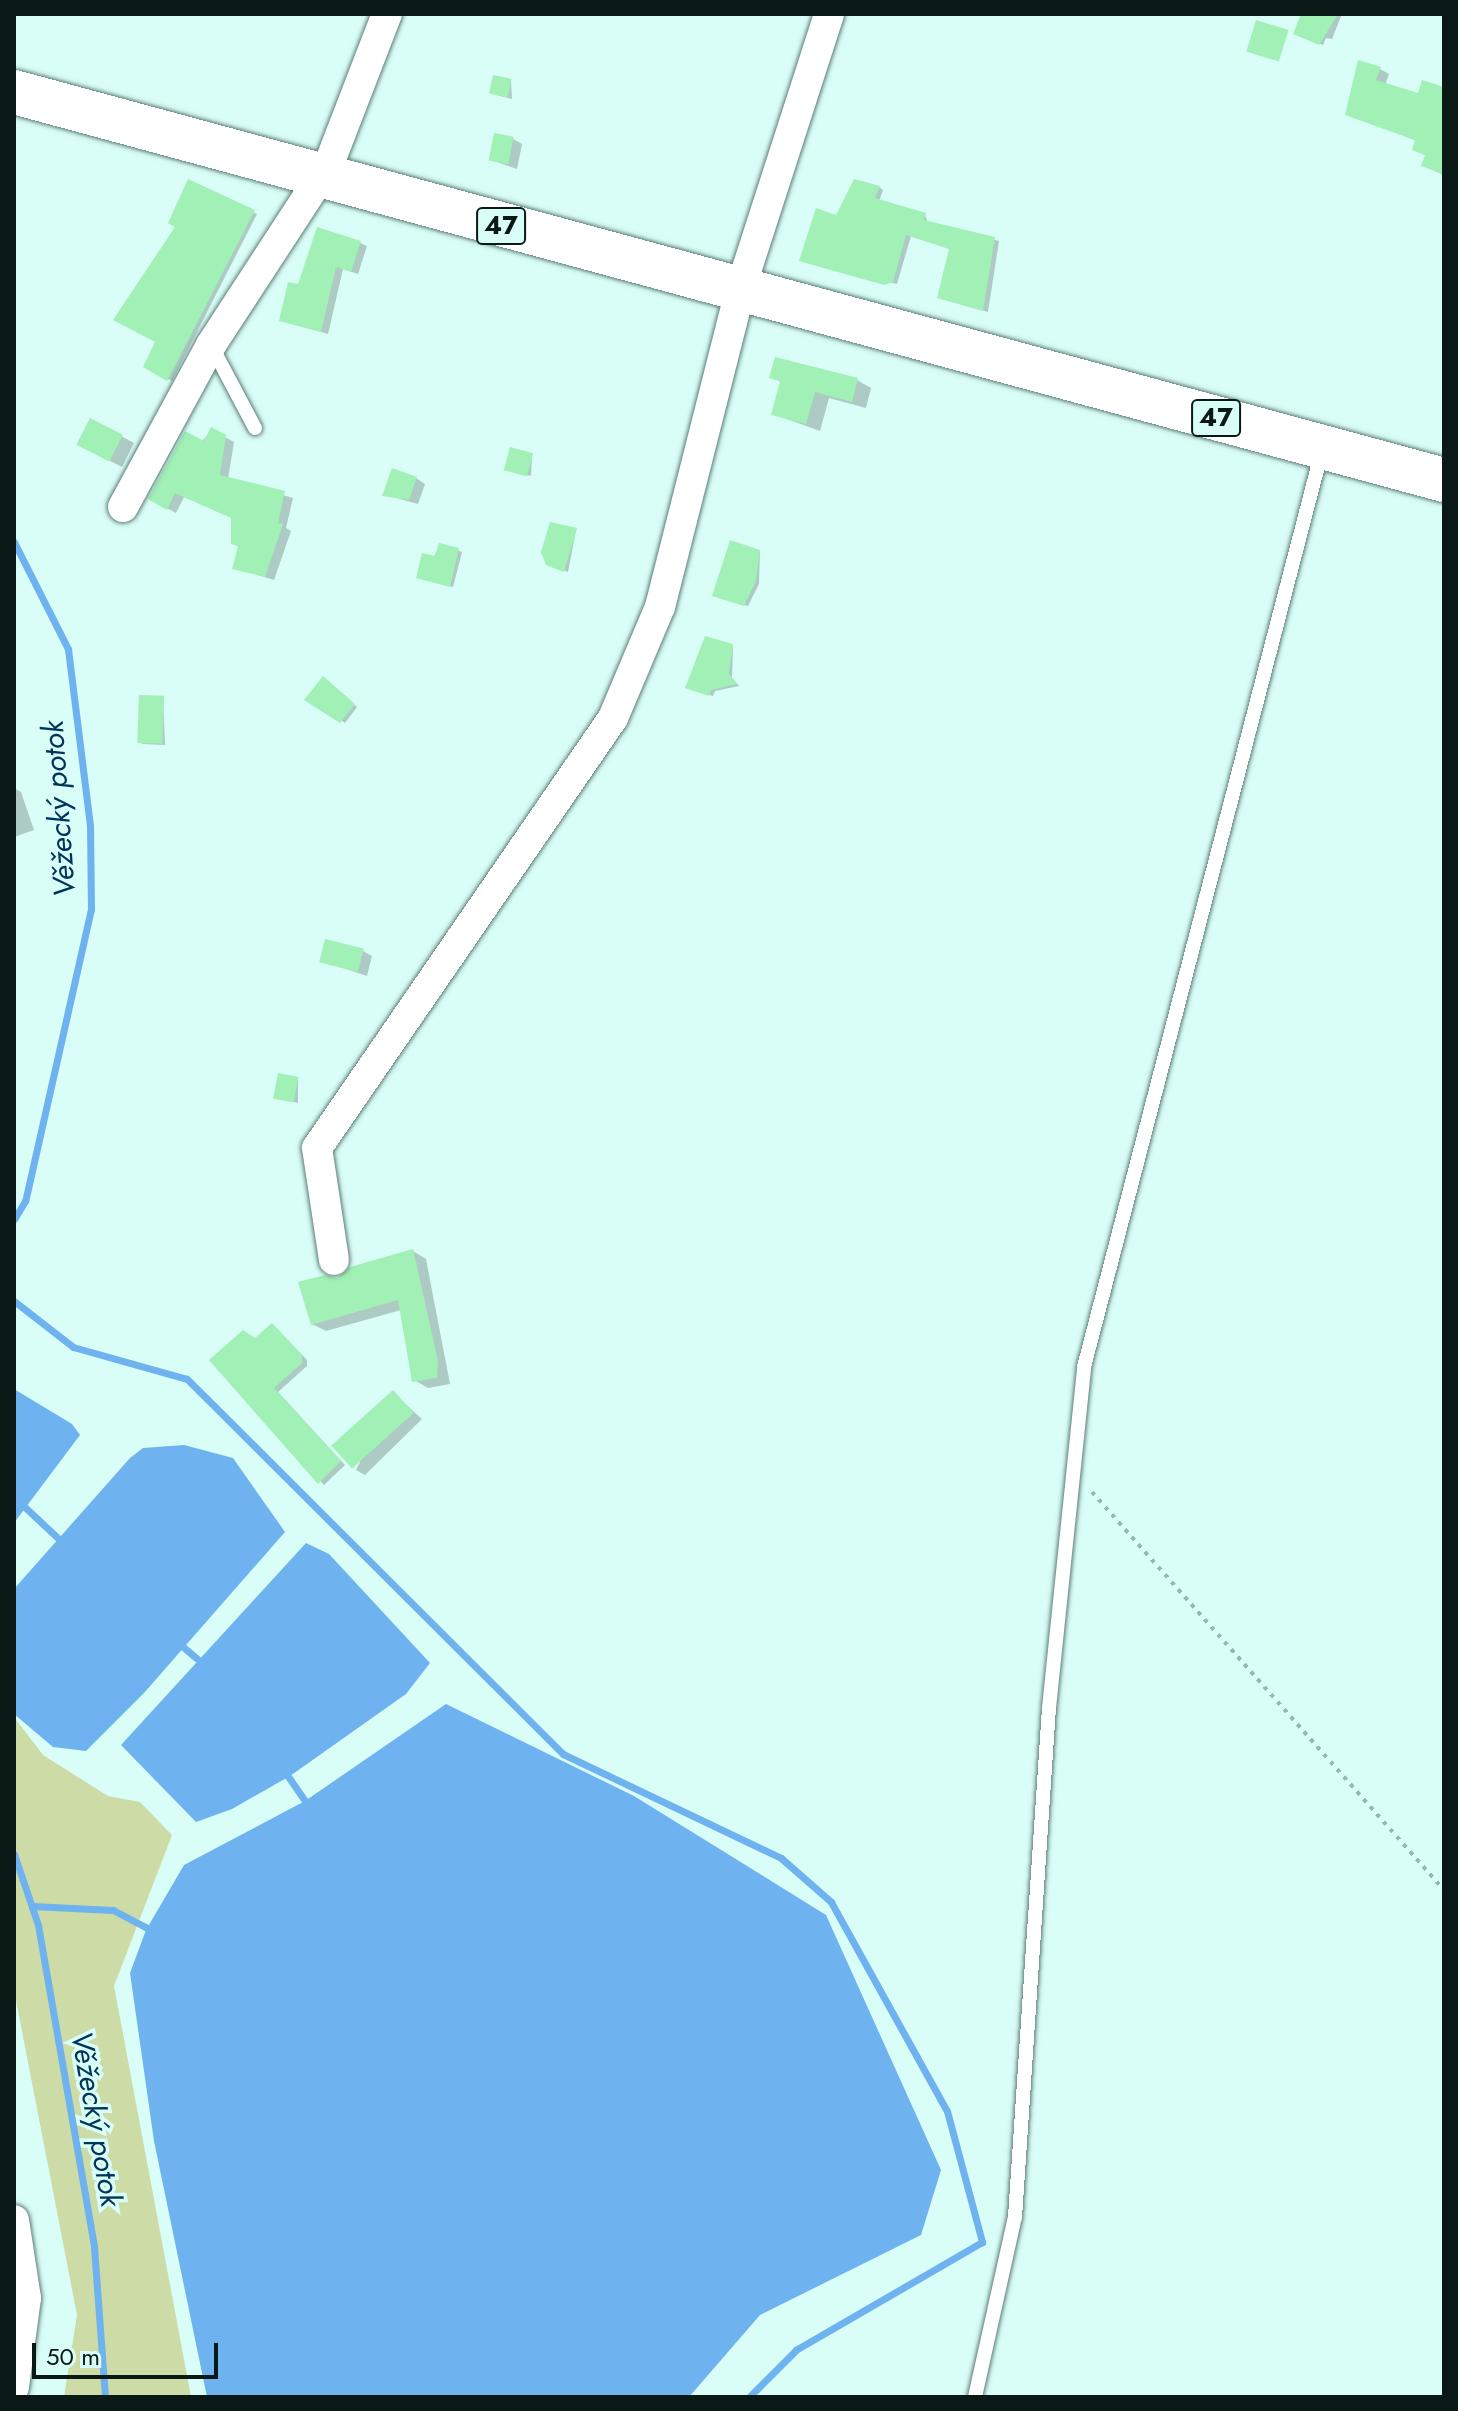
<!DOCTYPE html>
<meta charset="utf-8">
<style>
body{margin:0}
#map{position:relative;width:1458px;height:2411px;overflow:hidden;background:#d9fdf7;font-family:Jost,sans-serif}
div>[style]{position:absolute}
.green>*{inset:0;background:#cddba6}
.water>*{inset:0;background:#6eb3f0}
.shadow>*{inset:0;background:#0003}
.stream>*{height:7px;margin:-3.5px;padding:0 3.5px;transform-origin:3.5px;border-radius:3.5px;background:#6eb3f0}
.building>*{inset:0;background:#a1f0b5;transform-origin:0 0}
.path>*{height:4px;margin-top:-2px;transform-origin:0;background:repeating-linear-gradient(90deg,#98b5b0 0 4px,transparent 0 10px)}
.roads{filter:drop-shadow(0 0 2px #5c7d77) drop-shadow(0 0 2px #5c7d77)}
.service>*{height:14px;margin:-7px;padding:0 7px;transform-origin:7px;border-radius:7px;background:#fff}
.minor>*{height:30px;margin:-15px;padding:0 15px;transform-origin:15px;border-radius:15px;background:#fff}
.primary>*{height:44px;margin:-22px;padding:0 22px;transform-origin:22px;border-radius:22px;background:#fff}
span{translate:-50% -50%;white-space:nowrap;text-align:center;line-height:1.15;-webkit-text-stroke:7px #d9fdf7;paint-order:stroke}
.shield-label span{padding:2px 6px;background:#d9fdf7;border:2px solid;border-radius:6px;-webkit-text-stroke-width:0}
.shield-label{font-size:26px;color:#0a1816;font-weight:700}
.water-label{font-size:30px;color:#00345b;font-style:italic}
.frame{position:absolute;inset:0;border:16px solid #0a1816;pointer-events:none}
.scale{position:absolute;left:32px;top:2343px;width:186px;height:36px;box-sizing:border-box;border:4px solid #0a1816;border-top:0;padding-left:10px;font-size:24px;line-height:28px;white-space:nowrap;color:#0a1816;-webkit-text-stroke:6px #d9fdf7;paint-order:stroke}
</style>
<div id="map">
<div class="green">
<div style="clip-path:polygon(14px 1717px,43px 1755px,108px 1796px,140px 1802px,172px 1835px,114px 1986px,191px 2397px,64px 2397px,77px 2315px,14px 1990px)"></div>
</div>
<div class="water">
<div style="clip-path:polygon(14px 1389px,72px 1424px,80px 1435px,14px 1523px)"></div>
<div style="clip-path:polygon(184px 1445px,233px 1458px,285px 1532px,144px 1693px,86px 1751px,53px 1747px,14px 1714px,14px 1589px,130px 1458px,143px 1448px)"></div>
<div style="clip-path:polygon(306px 1543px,329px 1554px,430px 1663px,406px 1694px,290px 1776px,232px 1809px,196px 1822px,121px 1745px)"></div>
<div style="clip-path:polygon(446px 1704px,634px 1796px,826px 1915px,941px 2170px,921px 2235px,760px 2315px,689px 2397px,207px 2397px,154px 2141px,130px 1973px,146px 1930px,184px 1865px,305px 1801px)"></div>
</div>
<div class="shadow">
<div style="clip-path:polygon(1305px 14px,1342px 14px,1332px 39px,1326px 38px,1323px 45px,1299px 35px)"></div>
<div style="clip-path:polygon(1380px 69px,1389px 74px,1385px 85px,1419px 96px,1444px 89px,1444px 175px,1423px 166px,1426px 156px,1414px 149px,1417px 141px,1347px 114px)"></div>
<div style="clip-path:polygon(511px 81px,512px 99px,496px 95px)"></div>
<div style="clip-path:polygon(513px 139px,522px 144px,517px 169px,491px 160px)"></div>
<div style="clip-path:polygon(189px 182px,257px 214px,172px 381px,145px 366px,158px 341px)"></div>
<div style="clip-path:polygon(879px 187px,883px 190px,879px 201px,925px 215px,928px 223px,999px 241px,988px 312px,939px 297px,951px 249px,911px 236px,897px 284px,806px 262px,837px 217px)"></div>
<div style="clip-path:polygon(360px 243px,367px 246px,358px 274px,343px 269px,328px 334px,281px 320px,300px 287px)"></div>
<div style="clip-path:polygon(772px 377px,857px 380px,871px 388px,866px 408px,829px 398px,820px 431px,773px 414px,782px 383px)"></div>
<div style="clip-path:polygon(91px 420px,134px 443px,122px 467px,91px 451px)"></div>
<div style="clip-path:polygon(212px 430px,234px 442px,228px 479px,293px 498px,286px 528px,291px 531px,274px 580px,235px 568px,239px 547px,233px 543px,233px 518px,184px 497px,176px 513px,150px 499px)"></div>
<div style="clip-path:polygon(532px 455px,531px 476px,511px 471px)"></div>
<div style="clip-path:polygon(416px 478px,425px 484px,418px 504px,385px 495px)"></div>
<div style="clip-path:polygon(576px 530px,568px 572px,553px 566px)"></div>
<div style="clip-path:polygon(440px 545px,462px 552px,453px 587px,422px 579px)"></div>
<div style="clip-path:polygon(760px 551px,759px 584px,748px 606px,718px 597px)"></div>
<div style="clip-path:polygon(733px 646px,732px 678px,739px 686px,715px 691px,713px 696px,691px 689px)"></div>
<div style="clip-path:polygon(327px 681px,357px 707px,345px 723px,307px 700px)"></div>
<div style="clip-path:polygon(163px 698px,165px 745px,143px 744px,139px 742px)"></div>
<div style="clip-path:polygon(14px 788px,21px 792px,34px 830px,14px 837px)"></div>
<div style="clip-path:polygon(363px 951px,372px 956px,367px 976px,322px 961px)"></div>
<div style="clip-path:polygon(298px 1079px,298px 1103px,276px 1098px)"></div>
<div style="clip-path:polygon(413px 1251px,426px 1259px,450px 1384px,428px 1388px,414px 1380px,401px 1310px,326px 1331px,312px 1324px,338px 1280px)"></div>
<div style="clip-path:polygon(273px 1325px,307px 1360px,307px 1366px,278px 1392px,345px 1465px,324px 1485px,212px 1360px,256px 1340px)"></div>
<div style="clip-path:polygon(393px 1393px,422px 1419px,365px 1475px,356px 1470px)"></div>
</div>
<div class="stream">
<div style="left:14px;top:542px;width:120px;rotate:63.2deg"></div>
<div style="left:68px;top:649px;width:178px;rotate:82.9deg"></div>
<div style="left:90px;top:826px;width:83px;rotate:89.3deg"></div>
<div style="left:91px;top:909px;width:299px;rotate:102.7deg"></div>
<div style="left:25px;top:1201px;width:21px;rotate:121deg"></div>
<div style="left:14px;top:1301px;width:75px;rotate:37.9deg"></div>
<div style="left:73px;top:1347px;width:118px;rotate:15.7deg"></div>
<div style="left:187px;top:1379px;width:531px;rotate:44.92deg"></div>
<div style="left:563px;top:1754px;width:242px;rotate:25.5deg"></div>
<div style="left:781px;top:1858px;width:67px;rotate:41.3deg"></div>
<div style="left:831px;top:1902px;width:239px;rotate:61deg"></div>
<div style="left:947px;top:2111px;width:136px;rotate:75deg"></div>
<div style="left:982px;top:2242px;width:215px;rotate:149.9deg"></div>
<div style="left:796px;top:2350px;width:66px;rotate:135deg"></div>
<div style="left:14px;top:1497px;width:64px;rotate:43.1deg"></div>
<div style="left:176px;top:1641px;width:39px;rotate:40deg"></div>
<div style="left:285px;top:1772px;width:44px;rotate:55.2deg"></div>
<div style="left:14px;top:1854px;width:75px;rotate:71.3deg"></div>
<div style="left:38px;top:1925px;width:327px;rotate:80.1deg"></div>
<div style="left:94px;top:2247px;width:150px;rotate:85.8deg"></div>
<div style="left:32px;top:1906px;width:81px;rotate:2.8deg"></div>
<div style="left:113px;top:1910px;width:45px;rotate:27.7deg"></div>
</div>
<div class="building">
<div style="clip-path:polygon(1301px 14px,1338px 14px,1319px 45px,1293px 34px)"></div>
<div style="left:1256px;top:20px;width:34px;height:33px;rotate:17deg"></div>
<div style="clip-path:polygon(1358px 60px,1381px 67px,1376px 80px,1418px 93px,1422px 80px,1444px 87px,1444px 174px,1421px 166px,1425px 155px,1412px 150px,1415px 140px,1345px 115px)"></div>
<div style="left:493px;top:75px;width:19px;height:19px;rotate:12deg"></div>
<div style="left:494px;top:133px;width:20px;height:28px;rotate:11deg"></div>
<div style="clip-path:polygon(188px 179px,255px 210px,167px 381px,143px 367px,155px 342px,113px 320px,175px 227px,168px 223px)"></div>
<div style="clip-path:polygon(854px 179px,880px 186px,875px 198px,926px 213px,924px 220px,995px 237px,983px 311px,937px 298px,949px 249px,906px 235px,893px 282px,884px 285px,799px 261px,816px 208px,836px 215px)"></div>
<div style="clip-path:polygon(317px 227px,361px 241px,351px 272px,336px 267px,321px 332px,279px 321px,288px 282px,298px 284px)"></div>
<div style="clip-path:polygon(775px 357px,858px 378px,852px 402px,815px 392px,806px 424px,771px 415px,780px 381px,769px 378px)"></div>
<div style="left:90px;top:418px;width:37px;height:30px;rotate:27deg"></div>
<div style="clip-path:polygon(211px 427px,226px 435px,220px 475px,285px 491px,278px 523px,283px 524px,265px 577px,232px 569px,238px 546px,231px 544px,231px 518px,175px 493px,167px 510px,148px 499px,185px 431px,204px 441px)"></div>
<div style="left:510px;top:447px;width:24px;height:24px;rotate:15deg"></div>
<div style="clip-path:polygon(392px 468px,417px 477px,409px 500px,382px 496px)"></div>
<div style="clip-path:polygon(550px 522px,577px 528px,564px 572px,546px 565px,541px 552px)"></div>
<div style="clip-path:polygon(730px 540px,760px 550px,756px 581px,744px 606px,712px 596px)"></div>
<div style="clip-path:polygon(439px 543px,459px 548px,450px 587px,416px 578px,422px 553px,435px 556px)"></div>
<div style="clip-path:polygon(705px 636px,733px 644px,729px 674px,737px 684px,711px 690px,709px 696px,685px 688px)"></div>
<div style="clip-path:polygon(323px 676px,355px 704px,340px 723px,304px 700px)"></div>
<div style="left:139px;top:695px;width:25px;height:48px;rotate:2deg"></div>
<div style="left:325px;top:939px;width:40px;height:24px;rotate:14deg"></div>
<div style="left:278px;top:1073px;width:21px;height:26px;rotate:11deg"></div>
<div style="clip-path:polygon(413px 1249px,438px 1361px,437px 1378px,412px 1382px,398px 1300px,311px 1325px,298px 1282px,325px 1275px,337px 1278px,350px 1267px)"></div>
<div style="clip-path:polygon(272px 1323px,302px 1355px,302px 1363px,274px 1388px,341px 1461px,318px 1484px,209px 1360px,243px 1330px,255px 1338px)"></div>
<div style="left:393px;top:1390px;width:31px;height:83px;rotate:48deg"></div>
</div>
<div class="path">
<div style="left:1092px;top:1492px;width:531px;rotate:48.51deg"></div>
</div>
<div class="roads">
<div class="service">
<div style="left:211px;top:345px;width:94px;rotate:62.1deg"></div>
<div style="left:975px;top:2397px;width:184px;rotate:-77.5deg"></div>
<div style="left:1015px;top:2217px;width:510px;rotate:-86.18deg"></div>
<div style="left:1049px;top:1708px;width:343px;rotate:-84.1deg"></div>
<div style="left:1084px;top:1367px;width:946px;rotate:-75.44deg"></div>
</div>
<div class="minor">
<div style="left:123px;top:507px;width:184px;rotate:-61.5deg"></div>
<div style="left:211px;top:345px;width:216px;rotate:-56.9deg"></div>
<div style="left:329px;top:164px;width:161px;rotate:-68.9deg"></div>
<div style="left:334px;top:1260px;width:113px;rotate:-98.6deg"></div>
<div style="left:317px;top:1148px;width:522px;rotate:-55.46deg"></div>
<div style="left:613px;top:718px;width:121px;rotate:-67.1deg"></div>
<div style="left:660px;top:607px;width:327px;rotate:-75.8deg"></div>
<div style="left:740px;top:290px;width:290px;rotate:-72.1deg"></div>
<div style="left:14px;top:2220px;width:79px;rotate:81.3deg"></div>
<div style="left:26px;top:2298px;width:90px;rotate:97.7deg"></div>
</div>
<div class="primary">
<div style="left:14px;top:92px;width:1482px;rotate:15.18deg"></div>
</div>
</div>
<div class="shield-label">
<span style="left:501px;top:226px">47</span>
<span style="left:1216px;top:418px">47</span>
</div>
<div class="water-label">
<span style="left:59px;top:809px;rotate:-94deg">Věžecký potok</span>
<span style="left:96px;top:2119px;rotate:80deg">Věžecký potok</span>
</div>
<div class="frame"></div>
<div class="scale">50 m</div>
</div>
